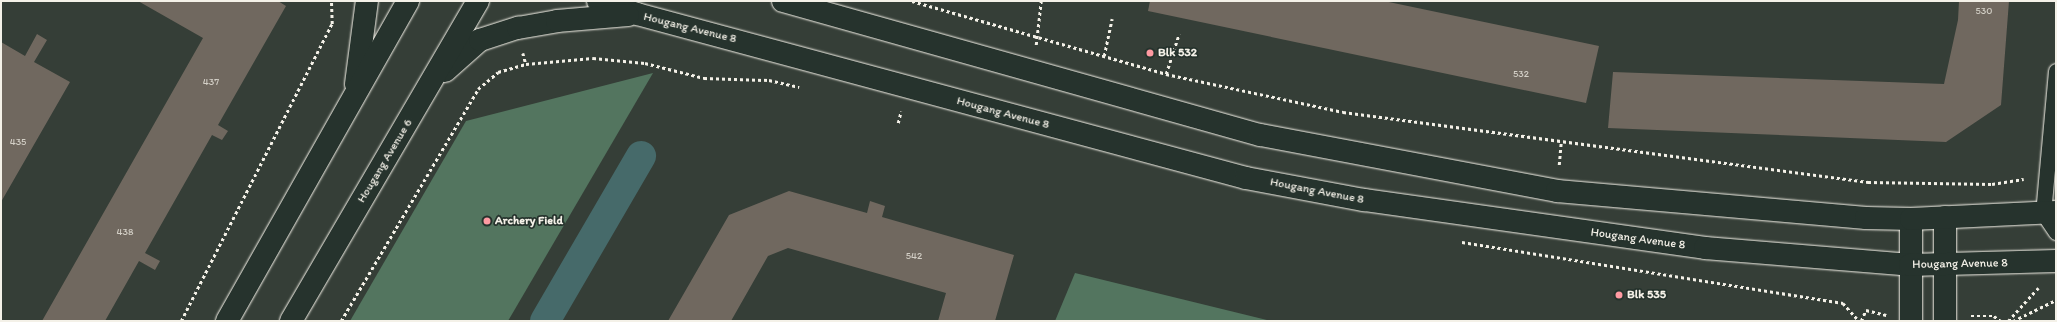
<!DOCTYPE html>
<style>
body{margin:0}
#map{position:relative;width:2057px;height:322px;overflow:hidden;background:#353e37;font-family:Itim,sans-serif}
div>[style]{position:absolute}
.green>*{inset:0;background:#53755f}
.canal>*{height:30px;margin:-15px;padding:0 15px;transform-origin:15px;border-radius:15px;background:#466a6a}
.building>*{inset:0;background:#70685f}
.path>*{height:2.5px;margin-top:-1.25px;transform-origin:0;background:repeating-linear-gradient(90deg,#f4f1e8 0 3px,transparent 0 6px)}
.roads{filter:drop-shadow(0 0 1px #f4f1e8) drop-shadow(0 0 1px #f4f1e8)}
.lane>*{height:15px;margin:-7.5px;padding:0 7.5px;transform-origin:7.5px;border-radius:7.5px;background:#26332d}
.street>*{height:22px;margin:-11px;padding:0 11px;transform-origin:11px;border-radius:11px;background:#26332d}
.secondary>*{height:22px;margin:-11px;padding:0 11px;transform-origin:11px;border-radius:11px;background:#26332d}
.dots>*{width:11px;height:11px;translate:-50% -50%;box-sizing:border-box;border:2px solid #26332d;border-radius:50%}
span{translate:-50% -50%;white-space:nowrap;text-align:center;line-height:1.15;-webkit-text-stroke:3.5px #26332d;paint-order:stroke}
.number-label{font-size:10px;color:#d3cfc6}
.number-label span{-webkit-text-stroke-width:0}
.street-label{font-size:12px;color:#f4f1e8}
.poi-label{font-size:12px;color:#f4f1e8;font-weight:700}
.left{translate:0 -50%;text-align:left}
.frame{position:absolute;inset:0;border:2px solid #f4f1e8;pointer-events:none}
</style>
<div id="map">
<div class="green">
<div style="clip-path:polygon(653px 73px,508px 321px,350px 321px,466px 121px)"></div>
<div style="clip-path:polygon(1075px 273px,1271px 321px,1055px 321px)"></div>
</div>
<div class="canal">
<div style="left:545px;top:321px;width:191px;rotate:-59.8deg"></div>
</div>
<div class="building">
<div style="clip-path:polygon(138px 1px,278px 1px,286px 6px,218px 125px,228px 131px,222px 140px,212px 135px,145px 253px,160px 261px,155px 270px,139px 261px,105px 321px,42px 321px,203px 38px)"></div>
<div style="clip-path:polygon(1150px 1px,1384px 1px,1599px 46px,1586px 103px,1148px 11px)"></div>
<div style="clip-path:polygon(1959px 1px,2009px 1px,2001px 105px,1946px 142px,1608px 128px,1613px 72px,1944px 84px,1958px 20px)"></div>
<div style="clip-path:polygon(37px 34px,47px 40px,34px 62px,70px 82px,1px 202px,1px 42px,25px 56px)"></div>
<div style="clip-path:polygon(789px 191px,867px 213px,870px 201px,885px 206px,882px 217px,1014px 255px,995px 321px,938px 321px,946px 293px,788px 248px,768px 256px,731px 321px,668px 321px,729px 215px)"></div>
</div>
<div class="path">
<div style="left:912px;top:1px;width:264px;rotate:16deg"></div>
<div style="left:1166px;top:74px;width:181px;rotate:12.1deg"></div>
<div style="left:1343px;top:112px;width:530px;rotate:7.59deg"></div>
<div style="left:1868px;top:182px;width:124px;rotate:0.9deg"></div>
<div style="left:1992px;top:184px;width:32px;rotate:-9deg"></div>
<div style="left:1036px;top:45px;width:44px;rotate:-83.5deg"></div>
<div style="left:523px;top:53px;width:11px;rotate:75deg"></div>
<div style="left:1104px;top:56px;width:38px;rotate:-78deg"></div>
<div style="left:1166px;top:74px;width:42px;rotate:-72deg"></div>
<div style="left:898px;top:123px;width:12px;rotate:-76deg"></div>
<div style="left:1559px;top:165px;width:24px;rotate:-85deg"></div>
<div style="left:1462px;top:242px;width:386px;rotate:9.1deg"></div>
<div style="left:1843px;top:303px;width:24px;rotate:48deg"></div>
<div style="left:1971px;top:316px;width:23px"></div>
<div style="left:1994px;top:316px;width:9px;rotate:36deg"></div>
<div style="left:181px;top:321px;width:333px;rotate:-63.1deg"></div>
<div style="left:332px;top:24px;width:23px;rotate:-92deg"></div>
<div style="left:341px;top:321px;width:269px;rotate:-59.4deg"></div>
<div style="left:478px;top:89px;width:26px;rotate:-40deg"></div>
<div style="left:498px;top:72px;width:29px;rotate:-16deg"></div>
<div style="left:526px;top:64px;width:67px;rotate:-5.1deg"></div>
<div style="left:593px;top:58px;width:52px;rotate:5.5deg"></div>
<div style="left:645px;top:63px;width:61px;rotate:14.3deg"></div>
<div style="left:704px;top:78px;width:65px;rotate:1.8deg"></div>
<div style="left:769px;top:80px;width:31px;rotate:13deg"></div>
<div style="left:1861px;top:321px;width:12px;rotate:-66deg"></div>
<div style="left:1866px;top:310px;width:21px;rotate:14deg"></div>
<div style="left:2008px;top:321px;width:45px;rotate:-47.7deg"></div>
<div style="left:2013px;top:321px;width:48px;rotate:-26deg"></div>
</div>
<div class="roads">
<div class="lane">
<div style="left:2056px;top:71px;width:143px;rotate:95.2deg"></div>
<div style="left:2043px;top:213px;width:23px;rotate:56deg"></div>
</div>
<div class="street">
<div style="left:1945px;top:217px;width:104px;rotate:90deg"></div>
<div style="left:1911px;top:219px;width:102px;rotate:90deg"></div>
</div>
<div class="secondary">
<div style="left:598px;top:1px;width:41px;rotate:18.4deg"></div>
<div style="left:637px;top:14px;width:631px;rotate:15.07deg"></div>
<div style="left:1246px;top:178px;width:120px;rotate:10.6deg"></div>
<div style="left:1364px;top:200px;width:344px;rotate:8deg"></div>
<div style="left:1705px;top:248px;width:206px;rotate:4.7deg"></div>
<div style="left:1910px;top:265px;width:146px;rotate:-1.6deg"></div>
<div style="left:783px;top:1px;width:496px;rotate:15.7deg"></div>
<div style="left:1261px;top:135px;width:301px;rotate:10.7deg"></div>
<div style="left:1557px;top:191px;width:310px;rotate:5deg"></div>
<div style="left:1866px;top:218px;width:45px;rotate:1.3deg"></div>
<div style="left:1911px;top:219px;width:145px;rotate:-2.8deg"></div>
<div style="left:445px;top:71px;width:47px;rotate:-41.5deg"></div>
<div style="left:480px;top:40px;width:40px;rotate:-18deg"></div>
<div style="left:518px;top:28px;width:40px;rotate:-10deg"></div>
<div style="left:557px;top:21px;width:71px;rotate:-4.8deg"></div>
<div style="left:356px;top:84px;width:84px;rotate:-82.5deg"></div>
<div style="left:227px;top:321px;width:368px;rotate:-60.5deg"></div>
<div style="left:291px;top:321px;width:371px;rotate:-59.7deg"></div>
</div>
</div>
<div class="dots">
<div style="left:1150px;top:53px;background:#ff9aa2"></div>
<div style="left:487px;top:221px;background:#ff9aa2"></div>
<div style="left:1619px;top:295px;background:#ff9aa2"></div>
</div>
<div class="number-label">
<span style="left:1984px;top:11px">530</span>
<span style="left:1521px;top:74px">532</span>
<span style="left:211px;top:82px">437</span>
<span style="left:18px;top:142px">435</span>
<span style="left:125px;top:232px">438</span>
<span style="left:914px;top:256px">542</span>
</div>
<div class="street-label">
<span style="left:690px;top:28px;rotate:14deg">Hougang Avenue 8</span>
<span style="left:1003px;top:113px;rotate:15deg">Hougang Avenue 8</span>
<span style="left:385px;top:161px;rotate:-59deg">Hougang Avenue 6</span>
<span style="left:1317px;top:191px;rotate:11deg">Hougang Avenue 8</span>
<span style="left:1638px;top:239px;rotate:8deg">Hougang Avenue 8</span>
<span style="left:1960px;top:264px;rotate:-1deg">Hougang Avenue 8</span>
</div>
<div class="poi-label">
<span class="left" style="left:1158px;top:53px">Blk 532</span>
<span class="left" style="left:495px;top:221px">Archery Field</span>
<span class="left" style="left:1627px;top:295px">Blk 535</span>
</div>
<div class="frame"></div>
</div>
